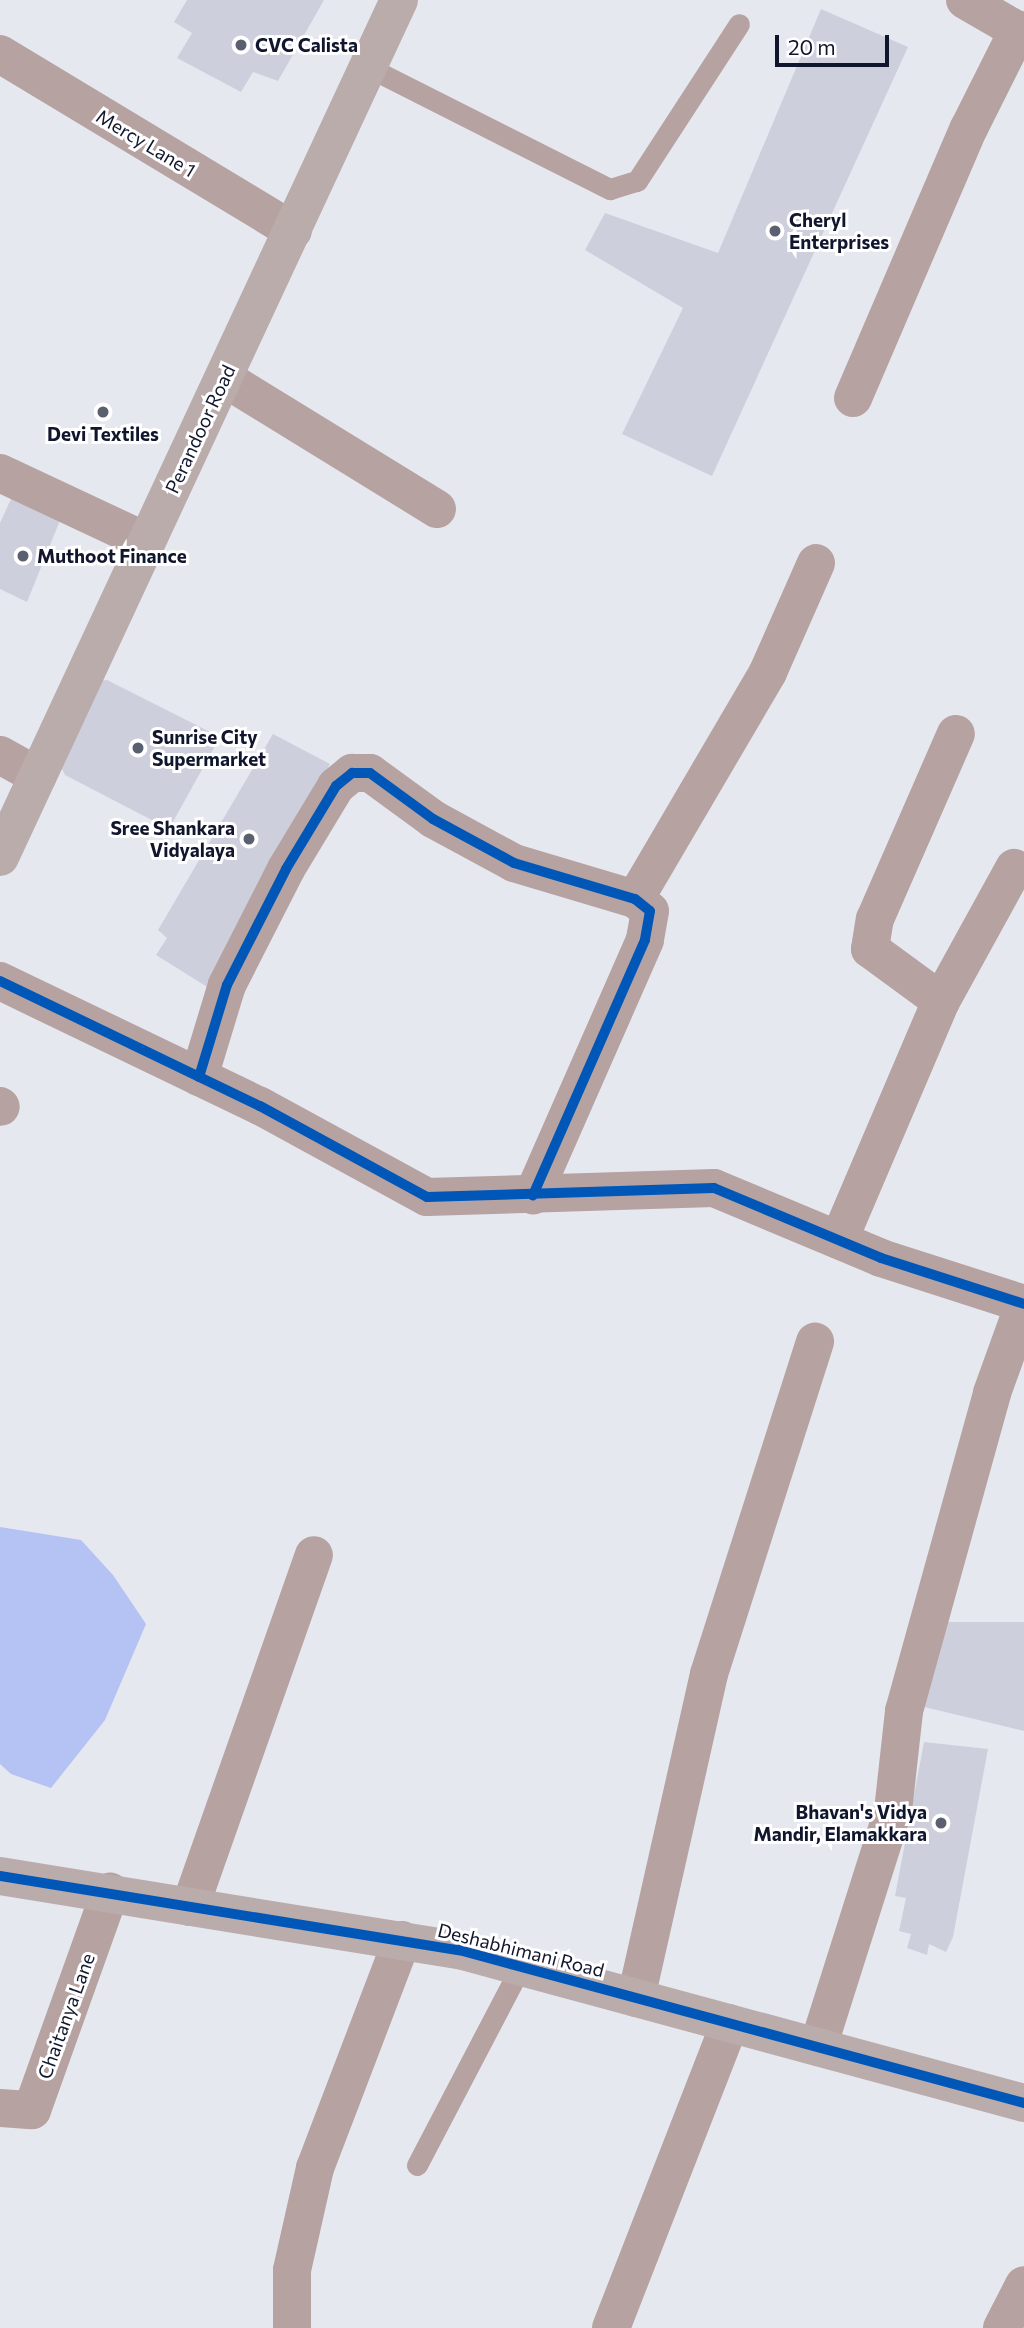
<!DOCTYPE html>
<style>
body{margin:0}
#map{position:relative;width:1024px;height:2328px;overflow:hidden;background:#e6e8f0;font-family:Commissioner,sans-serif}
div>[style]{position:absolute}
.water>*{inset:0;background:#b4c2f4}
.building>*{inset:0;background:#cecfdd}
.lane>*{height:21px;margin:-10.5px;padding:0 10.5px;transform-origin:10.5px;border-radius:10.5px;background:#b6a2a1}
.street>*{height:38px;margin:-19px;padding:0 19px;transform-origin:19px;border-radius:19px;background:#b6a2a1}
.secondary>*{height:38px;margin:-19px;padding:0 19px;transform-origin:19px;border-radius:19px;background:#bbacac}
.cycleway>*{height:10px;margin:-5px;padding:0 5px;transform-origin:5px;border-radius:5px;background:#0057b8}
.dots>*{width:19px;height:19px;translate:-50% -50%;box-sizing:border-box;border:4px solid #fff;border-radius:50%}
span{translate:-50% -50%;white-space:nowrap;text-align:center;line-height:1.15;-webkit-text-stroke:6px #fff;paint-order:stroke}
.poi-label{font-size:19px;color:#10162d;font-weight:700}
.left{translate:0 -50%;text-align:left}
.right{translate:-100% -50%;text-align:right}
.street-label{font-size:19px;color:#10162d}
.scale{position:absolute;left:775px;top:35px;width:114px;height:32px;box-sizing:border-box;border:4px solid #10162d;border-top:0;padding-left:9px;font-size:21px;line-height:24px;white-space:nowrap;color:#10162d;-webkit-text-stroke:5px #fff;paint-order:stroke}
</style>
<div id="map">
<div class="water">
<div style="clip-path:polygon(0 1527px,81px 1540px,113px 1575px,146px 1624px,105px 1720px,51px 1788px,11px 1774px,0 1764px)"></div>
</div>
<div class="building">
<div style="clip-path:polygon(187px 0,324px 0,278px 81px,253px 72px,241px 92px,177px 58px,192px 33px,174px 22px)"></div>
<div style="clip-path:polygon(821px 9px,908px 47px,712px 476px,622px 434px,683px 308px,585px 250px,605px 213px,718px 253px)"></div>
<div style="clip-path:polygon(15px 490px,63px 513px,27px 602px,0 589px,0 523px)"></div>
<div style="clip-path:polygon(107px 680px,220px 737px,169px 829px,65px 775px,57px 759px,94px 681px)"></div>
<div style="clip-path:polygon(273px 734px,330px 764px,209px 988px,156px 955px,167px 938px,158px 930px)"></div>
<div style="clip-path:polygon(938px 1622px,1024px 1622px,1024px 1731px,916px 1705px)"></div>
<div style="clip-path:polygon(924px 1742px,988px 1749px,953px 1937px,946px 1952px,929px 1944px,927px 1955px,907px 1948px,911px 1934px,899px 1931px,906px 1898px,895px 1896px)"></div>
</div>
<div class="lane">
<div style="left:368px;top:67px;width:271px;rotate:26.8deg"></div>
<div style="left:610px;top:189px;width:28px;rotate:-17deg"></div>
<div style="left:637px;top:181px;width:187px;rotate:-57deg"></div>
<div style="left:417px;top:2165px;width:225px;rotate:-62.4deg"></div>
</div>
<div class="street">
<div style="left:965px;top:0;width:68px;rotate:30deg"></div>
<div style="left:0;top:54px;width:342px;rotate:31.1deg"></div>
<div style="left:224px;top:378px;width:250px;rotate:31.6deg"></div>
<div style="left:853px;top:398px;width:294px;rotate:-66.8deg"></div>
<div style="left:969px;top:128px;width:110px;rotate:-63.4deg"></div>
<div style="left:0;top:473px;width:162px;rotate:25.1deg"></div>
<div style="left:0;top:755px;width:43px;rotate:28.9deg"></div>
<div style="left:635px;top:899px;width:263px;rotate:-59.6deg"></div>
<div style="left:768px;top:672px;width:119px;rotate:-66.2deg"></div>
<div style="left:0;top:981px;width:288px;rotate:25.7deg"></div>
<div style="left:260px;top:1106px;width:190px;rotate:28.6deg"></div>
<div style="left:427px;top:1197px;width:287px;rotate:-1.8deg"></div>
<div style="left:714px;top:1188px;width:181px;rotate:22.7deg"></div>
<div style="left:881px;top:1258px;width:150px;rotate:17.8deg"></div>
<div style="left:941px;top:1001px;width:88px;rotate:-143.8deg"></div>
<div style="left:870px;top:949px;width:30px;rotate:-81deg"></div>
<div style="left:875px;top:919px;width:202px;rotate:-66.4deg"></div>
<div style="left:199px;top:1077px;width:96px;rotate:-73.1deg"></div>
<div style="left:227px;top:985px;width:130px;rotate:-63deg"></div>
<div style="left:286px;top:869px;width:97px;rotate:-58.9deg"></div>
<div style="left:336px;top:786px;width:21px;rotate:-39deg"></div>
<div style="left:352px;top:773px;width:18px"></div>
<div style="left:370px;top:773px;width:78px;rotate:36.1deg"></div>
<div style="left:433px;top:819px;width:92px;rotate:28.5deg"></div>
<div style="left:514px;top:863px;width:126px;rotate:16.6deg"></div>
<div style="left:635px;top:899px;width:19px;rotate:39deg"></div>
<div style="left:650px;top:911px;width:29px;rotate:100deg"></div>
<div style="left:645px;top:940px;width:279px;rotate:113.7deg"></div>
<div style="left:0;top:1106px;width:1px;rotate:45deg"></div>
<div style="left:839px;top:1240px;width:260px;rotate:-66.9deg"></div>
<div style="left:941px;top:1001px;width:152px;rotate:-61.2deg"></div>
<div style="left:190px;top:1907px;width:373px;rotate:-70.6deg"></div>
<div style="left:636px;top:1998px;width:332px;rotate:-77.3deg"></div>
<div style="left:709px;top:1674px;width:349px;rotate:-72.3deg"></div>
<div style="left:818px;top:2047px;width:248px;rotate:-72.4deg"></div>
<div style="left:893px;top:1811px;width:101px;rotate:-83.7deg"></div>
<div style="left:904px;top:1711px;width:330px;rotate:-74.5deg"></div>
<div style="left:992px;top:1393px;width:95px;rotate:-70.2deg"></div>
<div style="left:0;top:2108px;width:32px;rotate:4deg"></div>
<div style="left:32px;top:2110px;width:232px;rotate:-70.3deg"></div>
<div style="left:292px;top:2328px;width:58px;rotate:-90deg"></div>
<div style="left:292px;top:2270px;width:105px;rotate:-77.3deg"></div>
<div style="left:315px;top:2168px;width:244px;rotate:-69.1deg"></div>
<div style="left:611px;top:2328px;width:327px;rotate:-68.7deg"></div>
<div style="left:1002px;top:2328px;width:48px;rotate:-62.9deg"></div>
</div>
<div class="secondary">
<div style="left:0;top:857px;width:945px;rotate:-65.03deg"></div>
<div style="left:0;top:1876px;width:465px;rotate:9.2deg"></div>
<div style="left:459px;top:1950px;width:585px;rotate:15.15deg"></div>
</div>
<div class="cycleway">
<div style="left:0;top:981px;width:288px;rotate:25.7deg"></div>
<div style="left:260px;top:1106px;width:190px;rotate:28.6deg"></div>
<div style="left:427px;top:1197px;width:287px;rotate:-1.8deg"></div>
<div style="left:714px;top:1188px;width:181px;rotate:22.7deg"></div>
<div style="left:881px;top:1258px;width:150px;rotate:17.8deg"></div>
<div style="left:199px;top:1077px;width:96px;rotate:-73.1deg"></div>
<div style="left:227px;top:985px;width:130px;rotate:-63deg"></div>
<div style="left:286px;top:869px;width:97px;rotate:-58.9deg"></div>
<div style="left:336px;top:786px;width:21px;rotate:-39deg"></div>
<div style="left:352px;top:773px;width:18px"></div>
<div style="left:370px;top:773px;width:78px;rotate:36.1deg"></div>
<div style="left:433px;top:819px;width:92px;rotate:28.5deg"></div>
<div style="left:514px;top:863px;width:126px;rotate:16.6deg"></div>
<div style="left:635px;top:899px;width:19px;rotate:39deg"></div>
<div style="left:650px;top:911px;width:29px;rotate:100deg"></div>
<div style="left:645px;top:940px;width:279px;rotate:113.7deg"></div>
<div style="left:0;top:1876px;width:465px;rotate:9.2deg"></div>
<div style="left:459px;top:1950px;width:585px;rotate:15.15deg"></div>
</div>
<div class="dots">
<div style="left:241px;top:45px;background:#5b6071"></div>
<div style="left:775px;top:231px;background:#5b6071"></div>
<div style="left:103px;top:412px;background:#5b6071"></div>
<div style="left:23px;top:556px;background:#5b6071"></div>
<div style="left:138px;top:748px;background:#5b6071"></div>
<div style="left:249px;top:839px;background:#5b6071"></div>
<div style="left:941px;top:1823px;background:#5b6071"></div>
</div>
<div class="poi-label">
<span class="left" style="left:255px;top:45px">CVC Calista</span>
<span class="left" style="left:789px;top:231px">Cheryl<br>Enterprises</span>
<span style="left:103px;top:434px">Devi Textiles</span>
<span class="left" style="left:37px;top:556px">Muthoot Finance</span>
<span class="left" style="left:152px;top:748px">Sunrise City<br>Supermarket</span>
<span class="right" style="left:235px;top:839px">Sree Shankara<br>Vidyalaya</span>
<span class="right" style="left:927px;top:1823px">Bhavan's Vidya<br>Mandir, Elamakkara</span>
</div>
<div class="street-label">
<span style="left:146px;top:143px;rotate:31deg">Mercy Lane 1</span>
<span style="left:200px;top:429px;rotate:-65deg">Perandoor Road</span>
<span style="left:521px;top:1950px;rotate:14deg">Deshabhimani Road</span>
<span style="left:66px;top:2016px;rotate:-70deg">Chaitanya Lane</span>
</div>
<div class="scale">20 m</div>
</div>
